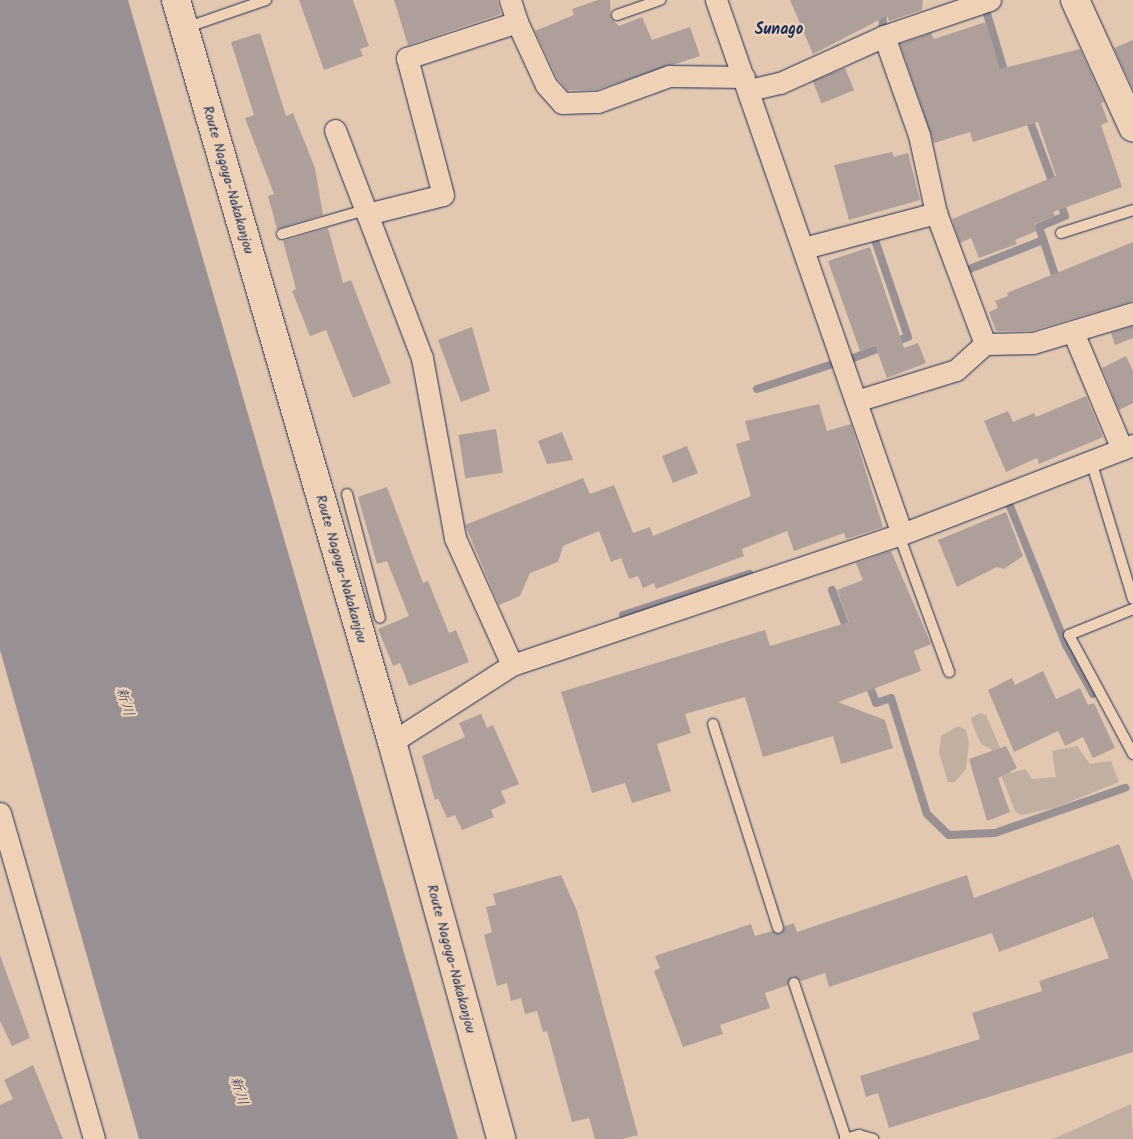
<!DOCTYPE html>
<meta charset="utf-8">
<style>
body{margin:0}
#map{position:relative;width:1133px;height:1139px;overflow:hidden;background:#e2c8b0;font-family:Kalam,"Klee One",sans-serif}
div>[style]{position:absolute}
.green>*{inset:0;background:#c1afa2}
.water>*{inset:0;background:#989092}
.stream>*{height:8px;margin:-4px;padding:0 4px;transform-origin:4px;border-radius:4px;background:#989092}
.building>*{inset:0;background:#ae9f9b;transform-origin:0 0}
.roads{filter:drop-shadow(0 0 1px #1b2f5e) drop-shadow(0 0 1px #1b2f5e)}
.lane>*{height:10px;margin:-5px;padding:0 5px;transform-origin:5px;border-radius:5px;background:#efd2b5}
.street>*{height:21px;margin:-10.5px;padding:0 10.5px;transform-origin:10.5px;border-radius:10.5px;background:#efd2b5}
.secondary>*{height:28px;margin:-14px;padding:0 14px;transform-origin:14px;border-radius:14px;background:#efd2b5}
.primary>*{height:28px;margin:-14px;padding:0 14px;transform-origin:14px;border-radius:14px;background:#efd2b5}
span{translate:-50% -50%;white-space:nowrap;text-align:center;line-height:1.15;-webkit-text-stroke:4.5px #efd2b5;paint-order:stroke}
.street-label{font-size:14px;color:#1b2f5e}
.water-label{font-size:15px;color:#344268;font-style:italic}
.quarter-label{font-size:16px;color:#1b2f5e;font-weight:700}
</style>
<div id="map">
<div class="green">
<div style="clip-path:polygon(980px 713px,986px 715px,1011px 773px,1025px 769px,1032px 779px,1056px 777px,1052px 751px,1077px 746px,1090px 764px,1111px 761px,1119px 782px,1054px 808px,1021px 815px,1015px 811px,991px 749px,981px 744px,973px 726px,971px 718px)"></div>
<div style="clip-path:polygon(958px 726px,966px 730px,969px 743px,966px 769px,955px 782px,948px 782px,939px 753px,941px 736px)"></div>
<div style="clip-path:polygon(1131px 1104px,1133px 1139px,1053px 1139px)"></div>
</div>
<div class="water">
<div style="clip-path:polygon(0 0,128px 0,458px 1139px,139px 1139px,0 650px)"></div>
</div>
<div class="stream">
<div style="left:882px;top:0;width:27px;rotate:88deg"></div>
<div style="left:985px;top:7px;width:73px;rotate:73.3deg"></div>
<div style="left:1028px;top:116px;width:75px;rotate:69.6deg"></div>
<div style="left:967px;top:270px;width:82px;rotate:-21.5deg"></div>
<div style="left:1057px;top:281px;width:57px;rotate:-108.4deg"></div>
<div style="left:1039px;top:227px;width:28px;rotate:-23deg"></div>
<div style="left:1065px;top:216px;width:18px;rotate:-109deg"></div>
<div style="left:851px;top:359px;width:61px;rotate:-21.1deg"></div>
<div style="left:908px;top:337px;width:106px;rotate:-108.8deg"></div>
<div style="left:757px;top:389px;width:80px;rotate:-18.2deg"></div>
<div style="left:1008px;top:501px;width:155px;rotate:68.1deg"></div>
<div style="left:1066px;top:645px;width:56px;rotate:61.1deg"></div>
<div style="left:832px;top:590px;width:45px;rotate:69.1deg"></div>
<div style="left:623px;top:615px;width:133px;rotate:-18deg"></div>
<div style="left:868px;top:682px;width:22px;rotate:69deg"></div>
<div style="left:876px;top:703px;width:16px;rotate:-18deg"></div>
<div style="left:891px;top:698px;width:121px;rotate:72.8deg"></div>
<div style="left:927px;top:814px;width:30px;rotate:44deg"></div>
<div style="left:949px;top:835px;width:46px;rotate:-2.5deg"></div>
<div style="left:995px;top:833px;width:138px;rotate:-19.1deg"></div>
</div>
<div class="building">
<div style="clip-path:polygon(299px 0,353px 0,369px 46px,360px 49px,363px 56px,324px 70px)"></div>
<div style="clip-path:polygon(394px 0,497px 0,501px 14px,408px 45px)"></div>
<div style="clip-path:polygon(598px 0,610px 0,611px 18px,619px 26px,642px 17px,652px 40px,690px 27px,700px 56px,596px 90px,567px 90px,557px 78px,535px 31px,574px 15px,572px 9px)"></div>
<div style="clip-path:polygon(790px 0,923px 0,922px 10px,889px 21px,887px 16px,813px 54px)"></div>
<div style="clip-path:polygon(986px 22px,1000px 69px,1080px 49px,1104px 102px,1101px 103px,1108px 122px,1101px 125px,1122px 187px,1053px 212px,1055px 216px,1034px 224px,1037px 231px,1015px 240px,1017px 244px,979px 258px,971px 238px,960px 243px,952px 219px,1056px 176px,1038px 122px,973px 142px,970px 132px,934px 143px,900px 44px,931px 33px,934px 39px)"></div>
<div style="clip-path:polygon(260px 33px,286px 116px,293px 113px,315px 168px,323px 215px,277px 229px,268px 196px,274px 194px,245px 118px,254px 115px,231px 42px)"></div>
<div style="clip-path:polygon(1133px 40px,1133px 89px,1114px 48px)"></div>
<div style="left:845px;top:68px;width:24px;height:35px;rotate:68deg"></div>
<div style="clip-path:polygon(892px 152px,894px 157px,908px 153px,920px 200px,849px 220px,834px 165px)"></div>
<div style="clip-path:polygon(328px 228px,343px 283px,351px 280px,391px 383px,353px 398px,326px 330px,310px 336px,292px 291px,296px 289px,283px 241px)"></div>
<div style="clip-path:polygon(1133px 242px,1133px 301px,1031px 331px,996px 331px,989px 312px,998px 308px,995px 301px,1008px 296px,1007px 293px)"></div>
<div style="clip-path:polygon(870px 247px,904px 348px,918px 343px,926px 363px,887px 378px,875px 345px,860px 351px,828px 261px)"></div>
<div style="clip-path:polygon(1133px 326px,1133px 338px,1115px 345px,1111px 333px)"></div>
<div style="clip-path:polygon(472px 327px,490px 391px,461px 402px,438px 340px)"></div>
<div style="clip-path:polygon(1126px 356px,1133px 371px,1133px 403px,1119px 410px,1102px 368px)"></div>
<div style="clip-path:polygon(1086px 396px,1103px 437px,1039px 464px,1037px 458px,1006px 472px,984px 421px,1008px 411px,1013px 422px,1034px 413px,1036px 417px)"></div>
<div style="clip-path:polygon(819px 404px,827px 431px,851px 424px,883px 527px,846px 539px,844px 533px,794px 551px,787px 531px,742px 549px,744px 556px,656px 589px,654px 583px,643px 588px,638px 576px,629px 579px,621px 558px,611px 562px,599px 531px,563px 546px,558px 562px,530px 573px,520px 596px,499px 605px,465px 525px,583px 478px,590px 494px,614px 485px,633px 533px,650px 527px,653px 536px,751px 496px,736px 444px,750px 440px,745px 421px)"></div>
<div style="left:496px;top:429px;width:44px;height:38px;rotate:81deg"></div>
<div style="clip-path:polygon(562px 432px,573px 460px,547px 464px,538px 441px)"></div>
<div style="left:687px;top:446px;width:29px;height:27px;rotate:68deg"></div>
<div style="clip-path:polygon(387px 487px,423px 583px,428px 581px,449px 633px,456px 630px,469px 662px,409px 686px,400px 663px,393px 666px,378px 629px,409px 616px,387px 561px,377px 564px,358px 497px)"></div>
<div style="clip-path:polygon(1006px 512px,1023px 556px,1004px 569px,997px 567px,957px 587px,938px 540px)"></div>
<div style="clip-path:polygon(891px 551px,931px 644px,914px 651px,921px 671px,838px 702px,885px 720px,893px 748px,841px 764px,833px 736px,763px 757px,745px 697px,685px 714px,691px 733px,657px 744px,671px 791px,632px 803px,625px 783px,592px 793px,561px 692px,765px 630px,770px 646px,849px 622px,837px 590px,863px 580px,856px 563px)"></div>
<div style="clip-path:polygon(1043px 671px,1056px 699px,1080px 688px,1088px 705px,1094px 703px,1115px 748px,1093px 758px,1083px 737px,1065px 746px,1058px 731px,1014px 752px,988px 690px,1012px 678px,1015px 685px)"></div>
<div style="clip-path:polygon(481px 714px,487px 728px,493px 725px,519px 784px,501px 791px,506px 803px,491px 810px,494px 817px,462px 830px,455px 815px,447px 818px,438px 798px,435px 800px,422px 756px,465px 737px,459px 723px)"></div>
<div style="clip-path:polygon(1006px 746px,1017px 768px,998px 778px,1010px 812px,987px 821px,969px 759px)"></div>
<div style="clip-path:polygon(1119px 844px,1133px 881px,1133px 1052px,889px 1128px,878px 1093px,866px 1097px,860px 1076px,980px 1039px,972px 1013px,1042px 991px,1039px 981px,1109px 958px,1093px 917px,999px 952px,992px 933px,829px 987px,825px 973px,801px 981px,792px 976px,788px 985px,765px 993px,770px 1008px,720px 1025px,723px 1034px,683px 1047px,654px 971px,660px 968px,655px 956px,751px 924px,755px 936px,772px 931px,781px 934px,785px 926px,794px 923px,797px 932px,967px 875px,974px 898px)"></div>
<div style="clip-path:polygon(561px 875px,577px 911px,638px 1135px,622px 1139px,595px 1139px,589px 1118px,572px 1122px,547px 1031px,543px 1032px,537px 1011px,525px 1014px,521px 998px,511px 1001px,507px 983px,497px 986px,484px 935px,492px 932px,486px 907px,496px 905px,493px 894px)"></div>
<div style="clip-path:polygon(0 955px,30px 1038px,12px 1046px,0 1021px)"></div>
<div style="clip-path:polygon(33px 1065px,63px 1139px,0 1139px,0 1105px,13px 1099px,4px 1080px)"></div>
</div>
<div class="roads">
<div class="lane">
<div style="left:617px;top:15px;width:46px;rotate:-19.2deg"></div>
<div style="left:185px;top:28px;width:86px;rotate:-19.1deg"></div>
<div style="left:1061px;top:233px;width:76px;rotate:-17.7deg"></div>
<div style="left:282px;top:234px;width:86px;rotate:-16.1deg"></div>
<div style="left:1091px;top:461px;width:144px;rotate:73.1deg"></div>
<div style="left:347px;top:494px;width:128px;rotate:75.1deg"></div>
<div style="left:899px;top:535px;width:146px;rotate:69.9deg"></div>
<div style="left:1133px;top:609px;width:69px;rotate:157.9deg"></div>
<div style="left:1069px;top:635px;width:135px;rotate:61.7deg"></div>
<div style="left:713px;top:724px;width:214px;rotate:72.3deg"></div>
<div style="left:794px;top:983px;width:163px;rotate:71.5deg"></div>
<div style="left:845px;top:1139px;width:15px;rotate:-16deg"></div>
<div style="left:859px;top:1135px;width:15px;rotate:16deg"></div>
</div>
<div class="street">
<div style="left:510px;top:0;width:23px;rotate:72deg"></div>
<div style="left:716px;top:0;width:565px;rotate:70.8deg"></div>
<div style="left:749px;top:90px;width:32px;rotate:-13deg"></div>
<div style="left:780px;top:83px;width:114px;rotate:-24.3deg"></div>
<div style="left:884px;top:36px;width:112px;rotate:-18.8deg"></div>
<div style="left:335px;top:130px;width:244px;rotate:69.1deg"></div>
<div style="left:422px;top:358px;width:183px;rotate:79.6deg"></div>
<div style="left:455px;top:538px;width:139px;rotate:65.8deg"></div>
<div style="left:367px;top:214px;width:78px;rotate:-14deg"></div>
<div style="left:443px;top:195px;width:142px;rotate:-104.7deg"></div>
<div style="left:407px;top:58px;width:116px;rotate:-18.1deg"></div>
<div style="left:517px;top:22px;width:69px;rotate:65.3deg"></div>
<div style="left:546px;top:85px;width:24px;rotate:48deg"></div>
<div style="left:562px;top:103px;width:36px;rotate:-2deg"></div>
<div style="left:598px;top:102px;width:76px;rotate:-20.1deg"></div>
<div style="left:669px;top:76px;width:75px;rotate:0.8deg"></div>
<div style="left:804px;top:248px;width:137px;rotate:-14.9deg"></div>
<div style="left:1073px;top:332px;width:127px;rotate:67.3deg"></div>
<div style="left:985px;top:344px;width:48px;rotate:-1.2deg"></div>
<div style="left:1033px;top:343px;width:104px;rotate:-16.7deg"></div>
<div style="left:856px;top:401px;width:105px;rotate:-17.2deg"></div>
<div style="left:956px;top:370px;width:39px;rotate:-42deg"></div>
<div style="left:985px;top:344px;width:140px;rotate:-110.5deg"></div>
<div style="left:936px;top:213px;width:80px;rotate:-102.3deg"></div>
<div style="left:919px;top:135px;width:105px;rotate:-109.5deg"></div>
<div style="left:392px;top:742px;width:143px;rotate:-32.7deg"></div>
<div style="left:512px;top:665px;width:411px;rotate:-18.6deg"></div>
<div style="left:902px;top:534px;width:248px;rotate:-21.1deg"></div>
<div style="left:0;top:813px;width:339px;rotate:73.9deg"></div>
</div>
<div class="secondary">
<div style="left:1075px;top:0;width:140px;rotate:65.5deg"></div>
</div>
<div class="primary">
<div style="left:176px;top:0;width:773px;rotate:73.77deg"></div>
<div style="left:392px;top:742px;width:412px;rotate:74.6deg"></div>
</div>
</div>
<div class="street-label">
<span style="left:228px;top:180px;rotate:74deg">Route Nagoya-Nakakanjou</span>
<span style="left:341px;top:569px;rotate:74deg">Route Nagoya-Nakakanjou</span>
<span style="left:451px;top:959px;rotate:75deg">Route Nagoya-Nakakanjou</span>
</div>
<div class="water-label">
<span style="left:124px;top:702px;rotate:74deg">新川</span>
<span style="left:238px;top:1091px;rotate:73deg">新川</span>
</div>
<div class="quarter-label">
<span style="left:779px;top:30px">Sunago</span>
</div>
</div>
